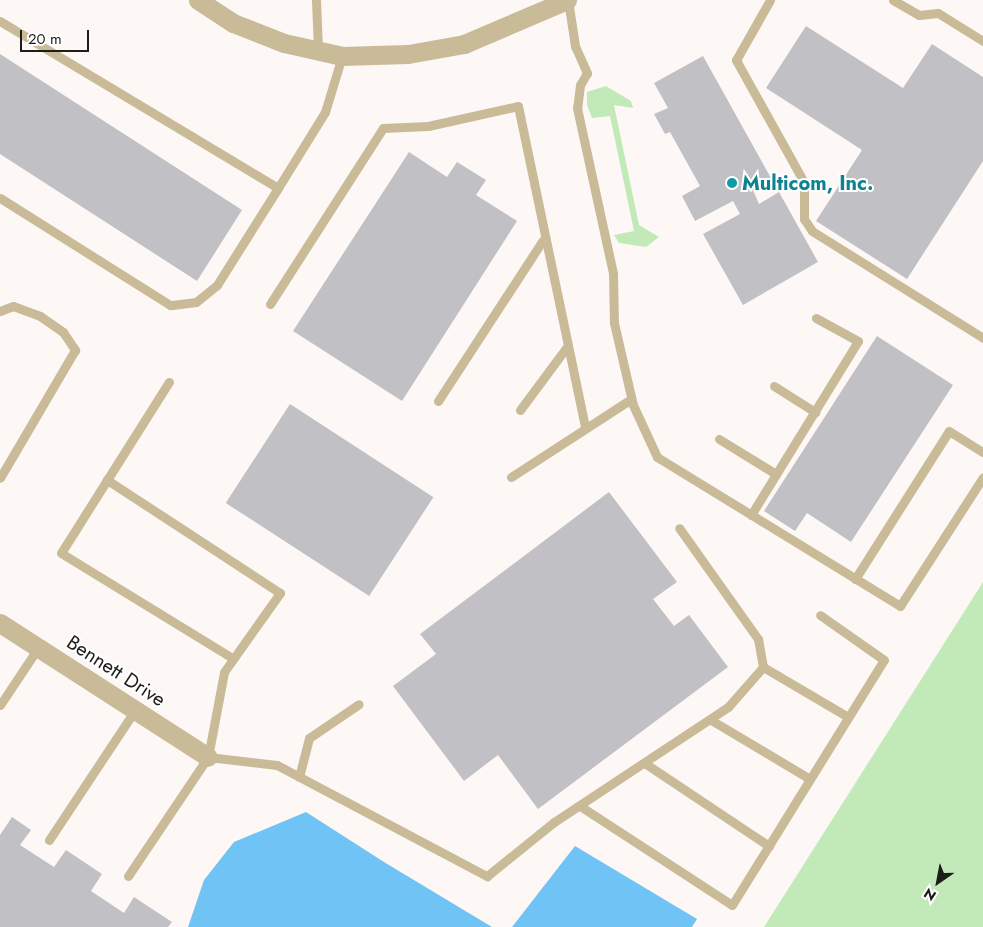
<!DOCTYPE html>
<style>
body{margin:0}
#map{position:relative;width:983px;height:927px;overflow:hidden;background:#fdf8f6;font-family:Jost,sans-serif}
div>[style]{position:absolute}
.green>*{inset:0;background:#c1eab8}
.water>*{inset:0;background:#70c4f5}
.building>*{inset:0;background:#c1c0c4;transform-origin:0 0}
.service>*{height:9px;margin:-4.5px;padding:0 4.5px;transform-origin:4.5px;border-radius:4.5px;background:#c9ba98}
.minor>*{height:19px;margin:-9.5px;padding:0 9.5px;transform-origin:9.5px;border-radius:9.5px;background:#c9ba98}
.dots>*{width:14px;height:14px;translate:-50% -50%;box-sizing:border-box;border:2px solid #fff;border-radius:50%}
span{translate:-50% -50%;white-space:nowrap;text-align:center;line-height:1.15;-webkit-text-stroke:4px #fff;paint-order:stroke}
.culture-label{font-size:20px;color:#0d838f;font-weight:700}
.left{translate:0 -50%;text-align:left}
.street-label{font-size:20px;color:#1f1d1c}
.north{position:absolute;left:913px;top:857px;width:50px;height:50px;-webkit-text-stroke:4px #fff;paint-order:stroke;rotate:213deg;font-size:14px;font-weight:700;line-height:20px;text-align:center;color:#1f1d1c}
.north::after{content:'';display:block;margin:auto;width:18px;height:22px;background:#1f1d1c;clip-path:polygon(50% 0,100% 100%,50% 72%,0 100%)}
.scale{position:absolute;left:20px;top:30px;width:69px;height:22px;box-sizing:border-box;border:2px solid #1f1d1c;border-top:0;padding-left:6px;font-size:15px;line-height:18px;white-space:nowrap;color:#1f1d1c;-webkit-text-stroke:4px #fff;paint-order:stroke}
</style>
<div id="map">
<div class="green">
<div style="clip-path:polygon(606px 86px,631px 101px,633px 108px,614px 105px,639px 225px,659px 237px,646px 247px,619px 243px,614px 235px,634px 231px,610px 116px,592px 118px,587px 105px,587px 92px)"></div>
<div style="clip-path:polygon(983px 582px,983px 927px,764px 927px)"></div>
</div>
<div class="water">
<div style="clip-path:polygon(306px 812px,384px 862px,492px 927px,188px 927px,204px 880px,234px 842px)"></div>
<div style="clip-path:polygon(575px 846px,697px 919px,692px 927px,512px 927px)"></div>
</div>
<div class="building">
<div style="clip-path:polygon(806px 26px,903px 88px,932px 44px,983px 77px,983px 161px,907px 279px,816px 221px,862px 150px,766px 88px)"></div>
<div style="clip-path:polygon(0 54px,242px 210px,197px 281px,0 154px)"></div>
<div style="clip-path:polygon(703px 56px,772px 180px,753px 190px,759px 204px,779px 192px,818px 262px,743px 305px,703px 234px,740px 214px,733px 201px,695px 221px,682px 196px,700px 186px,670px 132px,665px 134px,654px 114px,668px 108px,654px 83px)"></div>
<div style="clip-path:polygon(409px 152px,447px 177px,457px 162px,486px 180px,476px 195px,517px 221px,402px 401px,293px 331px)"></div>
<div style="clip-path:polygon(877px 336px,953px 385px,851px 542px,807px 513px,795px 531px,764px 511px)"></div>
<div style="left:290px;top:404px;width:171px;height:118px;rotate:33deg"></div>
<div style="clip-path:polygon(609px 492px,677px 582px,653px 599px,674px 626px,689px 615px,728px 667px,538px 809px,498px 755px,464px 781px,393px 686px,436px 654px,420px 634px)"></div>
<div style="clip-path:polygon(12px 817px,31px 830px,20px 845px,54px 867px,66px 850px,102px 874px,91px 891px,124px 913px,134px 897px,172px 922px,168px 927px,0 927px,0 835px)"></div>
</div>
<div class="service">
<div style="left:316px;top:0;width:50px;rotate:87.7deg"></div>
<div style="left:568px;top:0;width:47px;rotate:81.3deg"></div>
<div style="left:575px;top:46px;width:30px;rotate:66deg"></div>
<div style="left:587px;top:73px;width:14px;rotate:120deg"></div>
<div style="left:580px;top:85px;width:23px;rotate:97deg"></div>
<div style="left:577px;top:108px;width:169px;rotate:77.7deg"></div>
<div style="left:613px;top:273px;width:50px;rotate:88.9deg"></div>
<div style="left:614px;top:323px;width:84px;rotate:77deg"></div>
<div style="left:633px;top:405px;width:57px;rotate:65.2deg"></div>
<div style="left:657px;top:457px;width:285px;rotate:31.5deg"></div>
<div style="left:900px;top:606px;width:153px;rotate:-57.2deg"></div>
<div style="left:770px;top:0;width:69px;rotate:119.5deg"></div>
<div style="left:736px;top:60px;width:140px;rotate:60.9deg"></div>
<div style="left:804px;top:182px;width:37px;rotate:90deg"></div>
<div style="left:804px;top:219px;width:14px;rotate:56deg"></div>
<div style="left:812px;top:231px;width:202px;rotate:32deg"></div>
<div style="left:893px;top:0;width:30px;rotate:30deg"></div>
<div style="left:919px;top:15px;width:19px;rotate:-6deg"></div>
<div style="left:938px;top:13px;width:53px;rotate:31.9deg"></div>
<div style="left:0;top:21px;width:324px;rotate:31deg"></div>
<div style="left:278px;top:188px;width:115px;rotate:122.2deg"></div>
<div style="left:217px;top:285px;width:27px;rotate:141deg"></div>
<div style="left:196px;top:302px;width:26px;rotate:173deg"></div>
<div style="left:170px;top:305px;width:201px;rotate:-147.8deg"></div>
<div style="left:278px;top:188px;width:89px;rotate:-58.3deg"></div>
<div style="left:325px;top:112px;width:59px;rotate:-73.1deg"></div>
<div style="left:270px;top:304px;width:209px;rotate:-57.3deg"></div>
<div style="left:383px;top:128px;width:45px;rotate:-2.5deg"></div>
<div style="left:428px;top:126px;width:92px;rotate:-12.5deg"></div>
<div style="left:518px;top:106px;width:327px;rotate:78.2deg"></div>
<div style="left:0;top:311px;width:14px;rotate:-21deg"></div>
<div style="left:13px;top:306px;width:29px;rotate:20deg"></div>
<div style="left:40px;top:316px;width:28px;rotate:35deg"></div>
<div style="left:63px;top:332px;width:22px;rotate:56deg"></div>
<div style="left:75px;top:350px;width:148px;rotate:120.4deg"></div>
<div style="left:774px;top:386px;width:49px;rotate:32.4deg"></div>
<div style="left:438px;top:401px;width:192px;rotate:-56.9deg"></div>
<div style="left:520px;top:410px;width:77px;rotate:-53.4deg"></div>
<div style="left:719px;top:439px;width:67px;rotate:31.6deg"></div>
<div style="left:511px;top:477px;width:143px;rotate:-33deg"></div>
<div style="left:107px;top:480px;width:86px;rotate:122.2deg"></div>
<div style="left:61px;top:553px;width:199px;rotate:31.5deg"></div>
<div style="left:751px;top:515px;width:204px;rotate:-58.4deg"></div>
<div style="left:858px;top:341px;width:48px;rotate:-151.3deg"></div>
<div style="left:855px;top:579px;width:175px;rotate:-57.6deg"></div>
<div style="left:949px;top:431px;width:40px;rotate:32deg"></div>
<div style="left:763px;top:667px;width:99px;rotate:30.5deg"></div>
<div style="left:0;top:705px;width:69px;rotate:-56.3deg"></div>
<div style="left:711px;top:720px;width:115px;rotate:30.8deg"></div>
<div style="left:208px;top:757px;width:69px;rotate:6.6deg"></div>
<div style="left:277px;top:765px;width:238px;rotate:27.9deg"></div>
<div style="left:487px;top:876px;width:86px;rotate:-38.9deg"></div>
<div style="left:554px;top:822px;width:209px;rotate:-33.5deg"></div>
<div style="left:728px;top:707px;width:53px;rotate:-48.8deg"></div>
<div style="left:763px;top:667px;width:28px;rotate:-100deg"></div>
<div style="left:758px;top:639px;width:136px;rotate:-125.4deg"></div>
<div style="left:646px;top:764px;width:148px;rotate:33.7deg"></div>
<div style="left:299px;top:777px;width:40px;rotate:-75.6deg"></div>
<div style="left:309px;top:738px;width:60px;rotate:-34.2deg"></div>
<div style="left:580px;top:806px;width:181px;rotate:33.1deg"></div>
<div style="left:732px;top:905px;width:288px;rotate:-58.2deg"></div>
<div style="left:884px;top:660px;width:78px;rotate:-144.9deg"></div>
<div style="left:49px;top:840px;width:156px;rotate:-56.5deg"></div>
<div style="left:128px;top:876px;width:143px;rotate:-56.1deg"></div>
<div style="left:208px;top:757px;width:86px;rotate:-79.3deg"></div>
<div style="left:224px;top:672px;width:97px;rotate:-54.7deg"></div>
<div style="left:280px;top:593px;width:207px;rotate:-146.8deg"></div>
<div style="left:107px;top:480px;width:116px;rotate:-57.7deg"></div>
</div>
<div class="minor">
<div style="left:198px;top:0;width:42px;rotate:33.3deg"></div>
<div style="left:233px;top:23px;width:55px;rotate:21.4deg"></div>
<div style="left:284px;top:43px;width:59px;rotate:12.6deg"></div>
<div style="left:342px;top:56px;width:66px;rotate:-1.7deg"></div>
<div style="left:408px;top:54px;width:57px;rotate:-10.1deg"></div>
<div style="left:464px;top:44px;width:112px;rotate:-23.1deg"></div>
<div style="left:0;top:623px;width:247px;rotate:32.8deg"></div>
</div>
<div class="dots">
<div style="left:732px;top:183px;background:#0f9aa8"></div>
</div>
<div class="culture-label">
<span class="left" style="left:742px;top:183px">Multicom, Inc.</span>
</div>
<div class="street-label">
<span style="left:116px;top:671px;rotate:33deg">Bennett Drive</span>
</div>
<div class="north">N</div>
<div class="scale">20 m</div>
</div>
